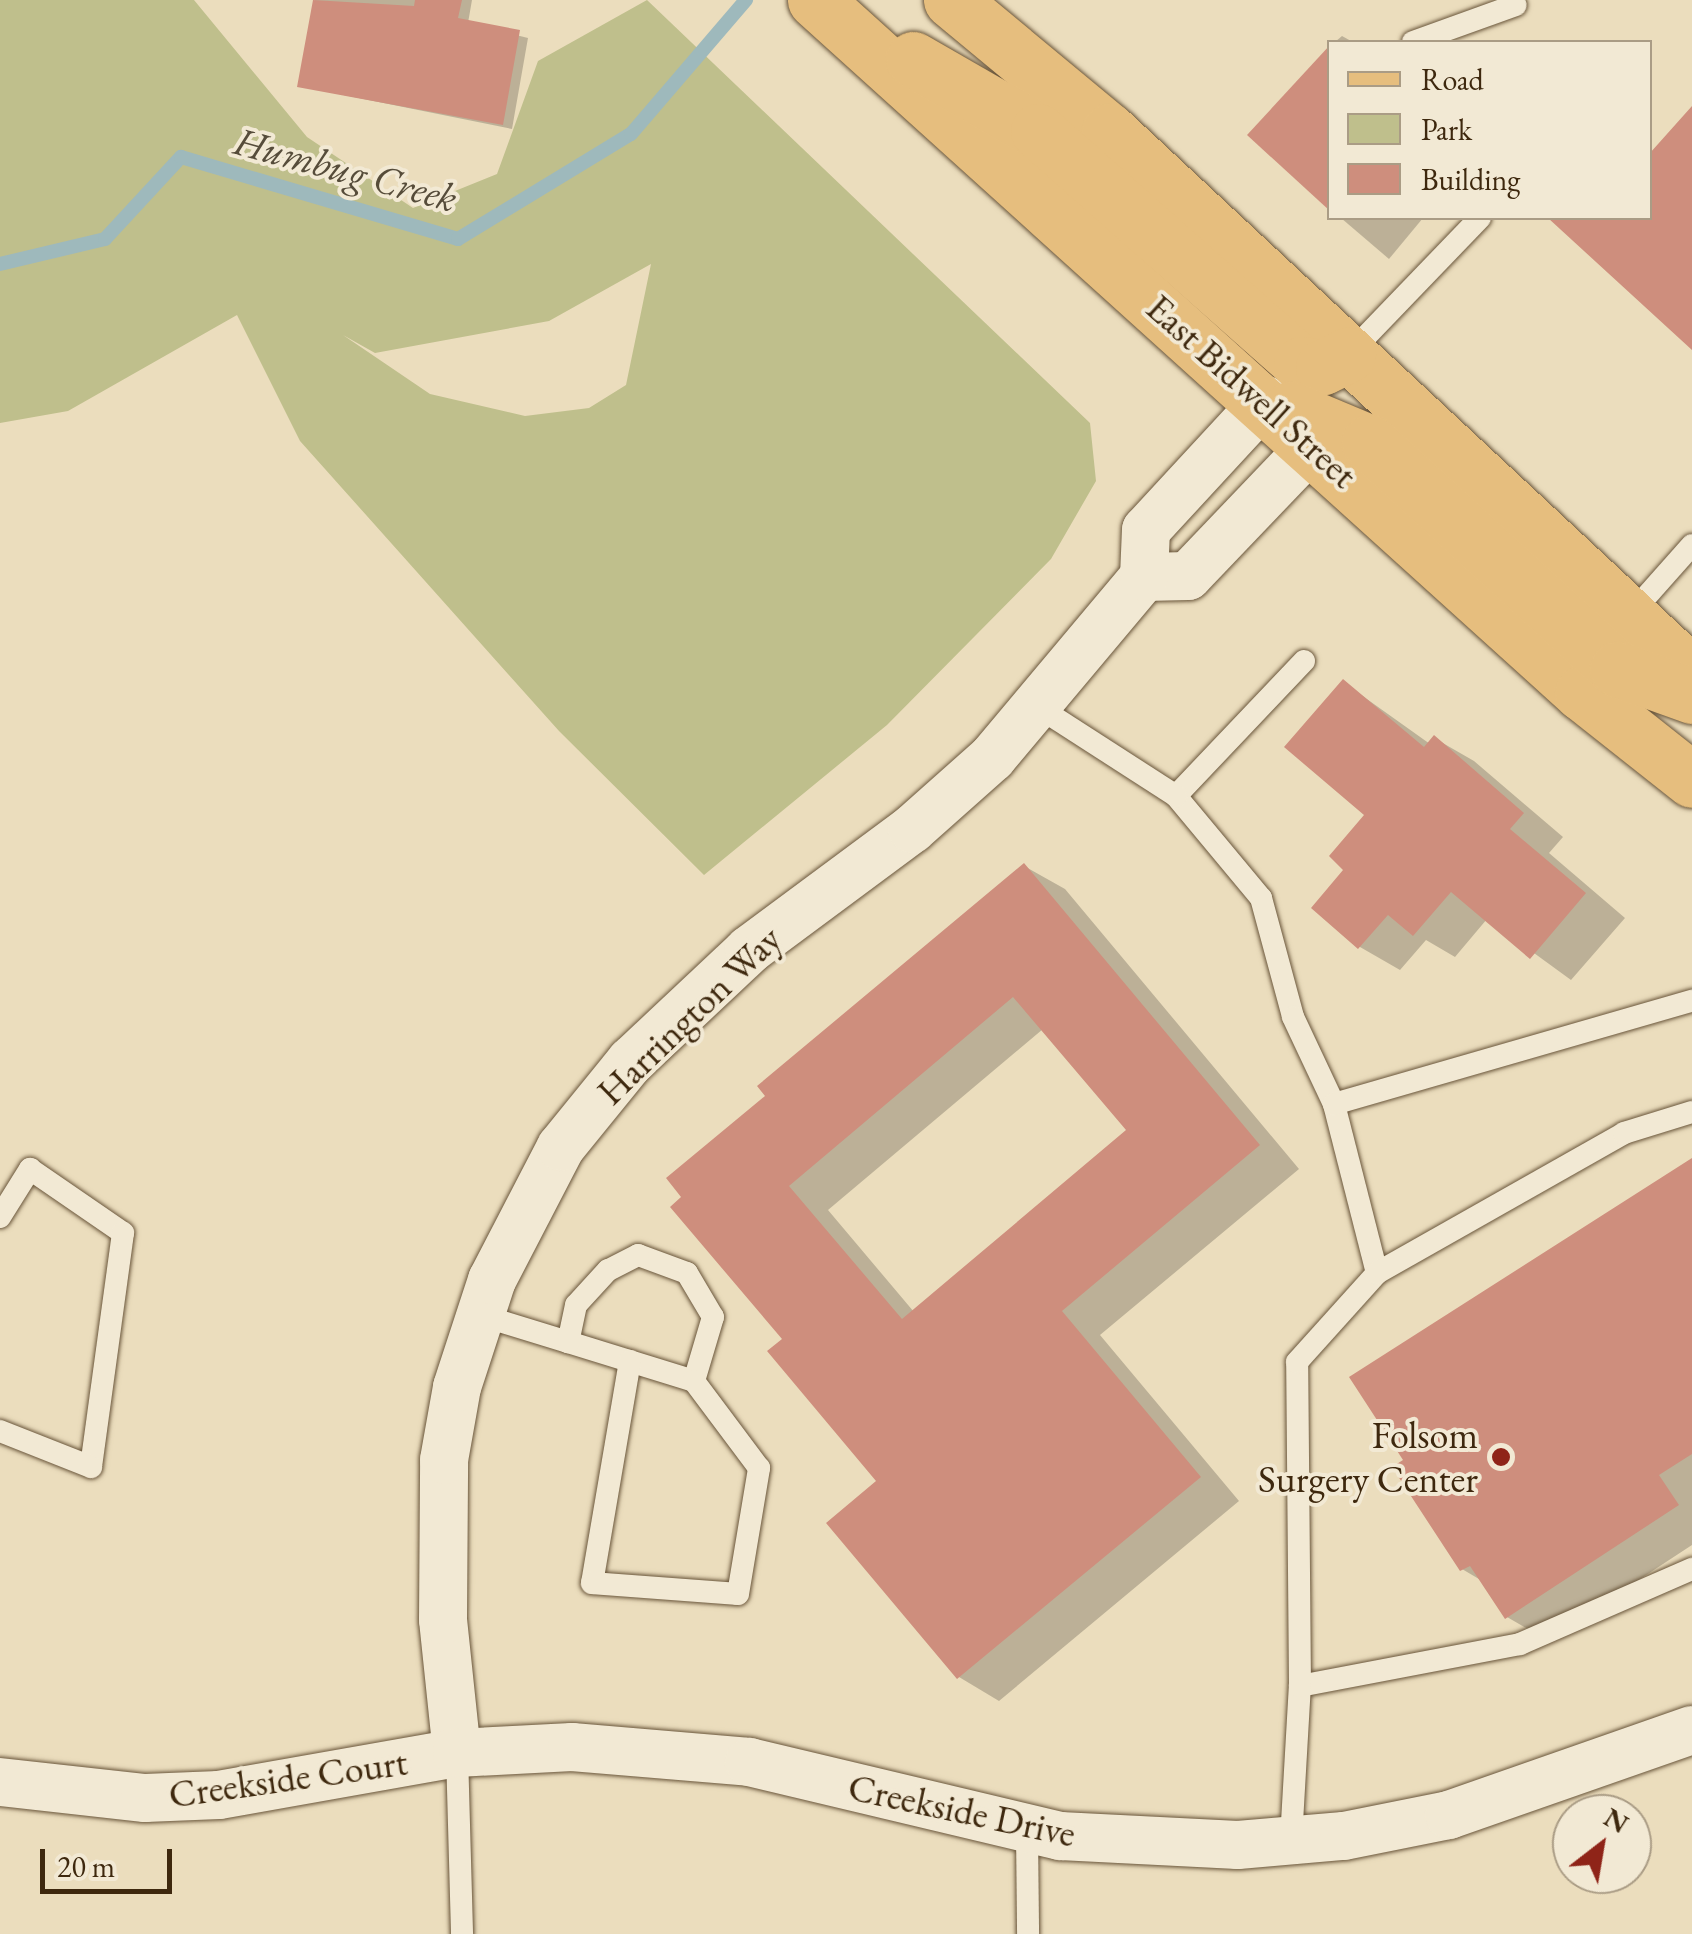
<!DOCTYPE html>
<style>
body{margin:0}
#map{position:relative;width:1692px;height:1934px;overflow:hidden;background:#ebddbd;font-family:"EB Garamond",serif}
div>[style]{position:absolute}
.green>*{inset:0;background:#bfbf8c}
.shadow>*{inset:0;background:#0003}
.stream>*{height:14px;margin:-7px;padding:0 7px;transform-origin:7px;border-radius:7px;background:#9eb9bc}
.building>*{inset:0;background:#ce8e7d}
.roads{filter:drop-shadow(0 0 2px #69553a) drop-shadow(0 0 2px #69553a)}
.service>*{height:22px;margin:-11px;padding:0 11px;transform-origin:11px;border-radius:11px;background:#f2e9d4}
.minor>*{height:48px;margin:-24px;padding:0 24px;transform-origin:24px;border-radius:24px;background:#f2e9d4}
.primary>*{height:55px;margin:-27.5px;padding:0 27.5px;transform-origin:27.5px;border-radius:27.5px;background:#e6be7e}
.dots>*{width:28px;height:28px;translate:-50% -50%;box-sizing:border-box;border:5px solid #f2e9d4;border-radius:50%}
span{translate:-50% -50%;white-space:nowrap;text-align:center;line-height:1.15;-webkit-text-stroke:8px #f2e9d4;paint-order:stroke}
.street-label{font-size:38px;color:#3e280e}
.poi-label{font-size:38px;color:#3e280e}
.right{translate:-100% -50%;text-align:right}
.water-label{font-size:40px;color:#564c3a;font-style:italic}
.legend{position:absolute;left:1327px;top:40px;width:325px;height:180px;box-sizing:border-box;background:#f2e9d4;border:2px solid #aa9c85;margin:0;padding:12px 18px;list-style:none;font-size:30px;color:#3e280e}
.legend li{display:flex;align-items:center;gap:20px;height:50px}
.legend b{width:50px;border:2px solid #aa9c85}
.north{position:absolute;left:1552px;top:1794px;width:100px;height:100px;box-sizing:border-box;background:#f2e9d4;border:2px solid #aa9c85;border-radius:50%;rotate:31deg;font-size:28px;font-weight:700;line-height:40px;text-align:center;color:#3e280e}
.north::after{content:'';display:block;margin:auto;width:35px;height:45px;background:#8f2418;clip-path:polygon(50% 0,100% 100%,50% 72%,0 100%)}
.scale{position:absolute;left:40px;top:1849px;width:132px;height:45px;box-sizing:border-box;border:5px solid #3e280e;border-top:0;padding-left:12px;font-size:30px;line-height:35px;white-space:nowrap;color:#3e280e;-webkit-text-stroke:8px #f2e9d4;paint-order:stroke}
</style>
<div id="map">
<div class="green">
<div style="clip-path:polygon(evenodd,0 0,194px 0,307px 137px,413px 208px,497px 174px,538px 61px,647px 0,1090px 423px,1096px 481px,1051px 559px,887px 725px,704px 875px,559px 731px,300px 441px,237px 315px,68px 411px,0 423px,0 0,651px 264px,626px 385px,589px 408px,525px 416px,430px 394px,343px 335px,375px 353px,549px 321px,651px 264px)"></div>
</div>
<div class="shadow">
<div style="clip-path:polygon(315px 0,472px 0,468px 23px,528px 38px,512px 129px,299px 86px)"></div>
<div style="clip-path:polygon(1342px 36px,1351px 41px,1352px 42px,1335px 42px)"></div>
<div style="clip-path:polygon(1692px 137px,1692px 346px,1562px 227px,1571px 218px,1650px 218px,1650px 152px)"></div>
<div style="clip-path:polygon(1341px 218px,1423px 218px,1389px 259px)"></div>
<div style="clip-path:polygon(1343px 682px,1430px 744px,1434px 738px,1474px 761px,1563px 837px,1549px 853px,1625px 918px,1571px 980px,1487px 919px,1455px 957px,1426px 940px,1400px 970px,1360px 947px,1347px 869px,1367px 815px)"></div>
<div style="clip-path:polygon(evenodd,1024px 866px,1065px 889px,1299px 1169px,1100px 1335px,1239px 1501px,999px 1701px,959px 1677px,880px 1481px,786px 1339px,769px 1096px,1024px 866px,1043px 1029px,1129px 1130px,914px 1312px,828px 1210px,1043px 1029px)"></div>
<div style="clip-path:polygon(1692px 1161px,1692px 1545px,1547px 1640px,1507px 1617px,1484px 1582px,1462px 1569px,1406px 1460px)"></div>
</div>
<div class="stream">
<div style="left:0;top:264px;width:108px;rotate:-13.4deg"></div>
<div style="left:105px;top:239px;width:112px;rotate:-47.2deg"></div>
<div style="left:181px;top:157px;width:289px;rotate:16.5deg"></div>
<div style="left:458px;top:239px;width:202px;rotate:-31.3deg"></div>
<div style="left:631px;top:134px;width:177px;rotate:-49.4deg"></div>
</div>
<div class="building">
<div style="clip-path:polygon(313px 0,414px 6px,415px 0,462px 0,458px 18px,520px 30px,503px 125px,297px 87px)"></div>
<div style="clip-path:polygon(1330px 45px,1330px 211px,1247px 135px)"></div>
<div style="clip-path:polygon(1692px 106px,1692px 350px,1548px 218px,1650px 218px,1650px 153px)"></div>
<div style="clip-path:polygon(1343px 679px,1424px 747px,1434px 735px,1524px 813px,1510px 829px,1586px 893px,1530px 959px,1451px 892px,1413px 936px,1388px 915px,1358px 949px,1311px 908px,1343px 870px,1329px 856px,1364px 815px,1284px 747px)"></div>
<div style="clip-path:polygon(evenodd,1024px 863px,1260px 1145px,1062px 1311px,1201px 1477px,957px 1679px,826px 1523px,876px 1481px,767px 1351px,782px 1339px,670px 1207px,681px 1197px,666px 1178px,765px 1096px,757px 1086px,1024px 863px,1013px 997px,1126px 1130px,902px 1319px,789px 1186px,1013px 997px)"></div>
<div style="clip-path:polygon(1692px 1158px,1692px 1454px,1659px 1475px,1679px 1505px,1505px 1619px,1470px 1566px,1460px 1571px,1392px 1467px,1403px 1460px,1349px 1377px)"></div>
</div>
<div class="roads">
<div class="service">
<div style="left:1413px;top:42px;width:109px;rotate:-19.8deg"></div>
<div style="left:1348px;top:355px;width:190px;rotate:-46.1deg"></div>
<div style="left:1628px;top:617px;width:96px;rotate:-48.4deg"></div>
<div style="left:1304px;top:661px;width:186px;rotate:133.5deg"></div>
<div style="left:1176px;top:796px;width:133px;rotate:50.2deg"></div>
<div style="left:1261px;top:898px;width:123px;rotate:74.9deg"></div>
<div style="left:1293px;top:1017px;width:96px;rotate:64.8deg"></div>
<div style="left:1038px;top:707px;width:164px;rotate:32.8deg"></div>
<div style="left:0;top:1217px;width:57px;rotate:-58deg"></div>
<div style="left:30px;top:1169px;width:113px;rotate:34.5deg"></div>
<div style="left:123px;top:1233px;width:236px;rotate:97.8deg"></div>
<div style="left:91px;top:1467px;width:98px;rotate:-158.4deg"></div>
<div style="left:1377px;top:1273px;width:174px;rotate:-104.3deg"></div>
<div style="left:1334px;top:1104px;width:373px;rotate:-16.1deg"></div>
<div style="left:480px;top:1315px;width:92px;rotate:17.1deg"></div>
<div style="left:568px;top:1342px;width:132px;rotate:17.2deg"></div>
<div style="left:694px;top:1381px;width:67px;rotate:-73.5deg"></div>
<div style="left:713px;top:1317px;width:51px;rotate:-120.6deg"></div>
<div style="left:687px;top:1273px;width:52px;rotate:-159.8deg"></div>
<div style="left:638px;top:1255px;width:34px;rotate:153deg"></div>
<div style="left:608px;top:1270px;width:47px;rotate:132.4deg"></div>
<div style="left:576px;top:1305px;width:38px;rotate:102deg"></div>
<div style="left:630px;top:1361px;width:225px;rotate:99.7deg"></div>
<div style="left:592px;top:1583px;width:146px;rotate:4.3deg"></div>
<div style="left:738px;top:1594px;width:128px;rotate:-80.5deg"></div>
<div style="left:759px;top:1468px;width:109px;rotate:-126.8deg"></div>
<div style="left:1300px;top:1686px;width:224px;rotate:-10.8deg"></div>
<div style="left:1520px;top:1644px;width:188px;rotate:-23.6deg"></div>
<div style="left:457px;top:1753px;width:181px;rotate:88.4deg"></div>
<div style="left:1027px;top:1831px;width:103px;rotate:89.4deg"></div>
<div style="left:1291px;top:1840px;width:154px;rotate:-86.7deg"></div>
<div style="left:1300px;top:1686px;width:324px;rotate:-90.5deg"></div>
<div style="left:1297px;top:1362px;width:120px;rotate:-48deg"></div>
<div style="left:1377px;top:1273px;width:284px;rotate:-29.5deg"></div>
<div style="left:1624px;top:1133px;width:71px;rotate:-17.2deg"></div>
</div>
<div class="minor">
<div style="left:1144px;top:577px;width:44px;rotate:-1.3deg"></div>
<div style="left:1188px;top:576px;width:181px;rotate:-46.3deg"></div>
<div style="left:457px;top:1753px;width:134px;rotate:-96deg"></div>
<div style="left:443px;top:1620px;width:160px;rotate:-89.6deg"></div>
<div style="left:444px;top:1460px;width:74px;rotate:-79.9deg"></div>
<div style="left:457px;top:1387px;width:113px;rotate:-71.9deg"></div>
<div style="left:492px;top:1280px;width:150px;rotate:-62.6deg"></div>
<div style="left:561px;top:1147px;width:111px;rotate:-50.9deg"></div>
<div style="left:631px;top:1061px;width:162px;rotate:-43.2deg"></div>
<div style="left:749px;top:950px;width:203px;rotate:-36.6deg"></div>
<div style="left:912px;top:829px;width:107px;rotate:-41.6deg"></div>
<div style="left:992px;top:758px;width:236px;rotate:-50deg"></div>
<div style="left:1144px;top:577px;width:47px;rotate:-87.6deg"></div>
<div style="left:1146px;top:530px;width:177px;rotate:-47.3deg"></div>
<div style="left:0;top:1782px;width:146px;rotate:6.3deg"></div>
<div style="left:145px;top:1798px;width:74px;rotate:-2.3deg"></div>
<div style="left:219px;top:1795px;width:242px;rotate:-10deg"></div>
<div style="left:457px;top:1753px;width:115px;rotate:-3deg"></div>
<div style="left:572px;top:1747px;width:178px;rotate:4.8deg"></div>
<div style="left:749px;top:1762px;width:320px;rotate:13.4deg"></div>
<div style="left:1060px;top:1836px;width:178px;rotate:2.9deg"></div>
<div style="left:1238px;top:1845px;width:106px;rotate:-4.9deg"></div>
<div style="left:1344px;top:1836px;width:107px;rotate:-11.3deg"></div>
<div style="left:1449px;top:1815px;width:257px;rotate:-19.3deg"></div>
</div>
<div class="primary">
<div style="left:815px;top:0;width:1034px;rotate:42.1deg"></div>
<div style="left:1582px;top:693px;width:140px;rotate:38.3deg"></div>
<div style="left:951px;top:0;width:205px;rotate:39.7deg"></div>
<div style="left:1109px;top:131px;width:797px;rotate:42.97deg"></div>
<div style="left:913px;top:59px;width:144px;rotate:29.9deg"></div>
<div style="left:1038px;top:131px;width:351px;rotate:41.5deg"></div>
<div style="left:1301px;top:364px;width:22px;rotate:8deg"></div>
<div style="left:1323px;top:367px;width:28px;rotate:-26deg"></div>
<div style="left:1290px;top:409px;width:86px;rotate:22.7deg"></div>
<div style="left:1369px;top:442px;width:336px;rotate:42.5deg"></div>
<div style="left:1617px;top:669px;width:80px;rotate:19.8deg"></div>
</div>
</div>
<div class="dots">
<div style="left:1501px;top:1457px;background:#8f2418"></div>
</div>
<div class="street-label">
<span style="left:1252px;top:391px;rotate:42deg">East Bidwell Street</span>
<span style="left:689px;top:1015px;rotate:-44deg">Harrington Way</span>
<span style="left:288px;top:1778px;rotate:-8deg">Creekside Court</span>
<span style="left:962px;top:1810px;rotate:12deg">Creekside Drive</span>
</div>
<div class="poi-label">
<span class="right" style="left:1478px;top:1457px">Folsom<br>Surgery Center</span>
</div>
<div class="water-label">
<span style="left:346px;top:169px;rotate:15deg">Humbug Creek</span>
</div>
<ul class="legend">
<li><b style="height:12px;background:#e6be7e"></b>Road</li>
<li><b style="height:28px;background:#bfbf8c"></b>Park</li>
<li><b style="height:28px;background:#ce8e7d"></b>Building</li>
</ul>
<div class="north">N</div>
<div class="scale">20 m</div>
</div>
